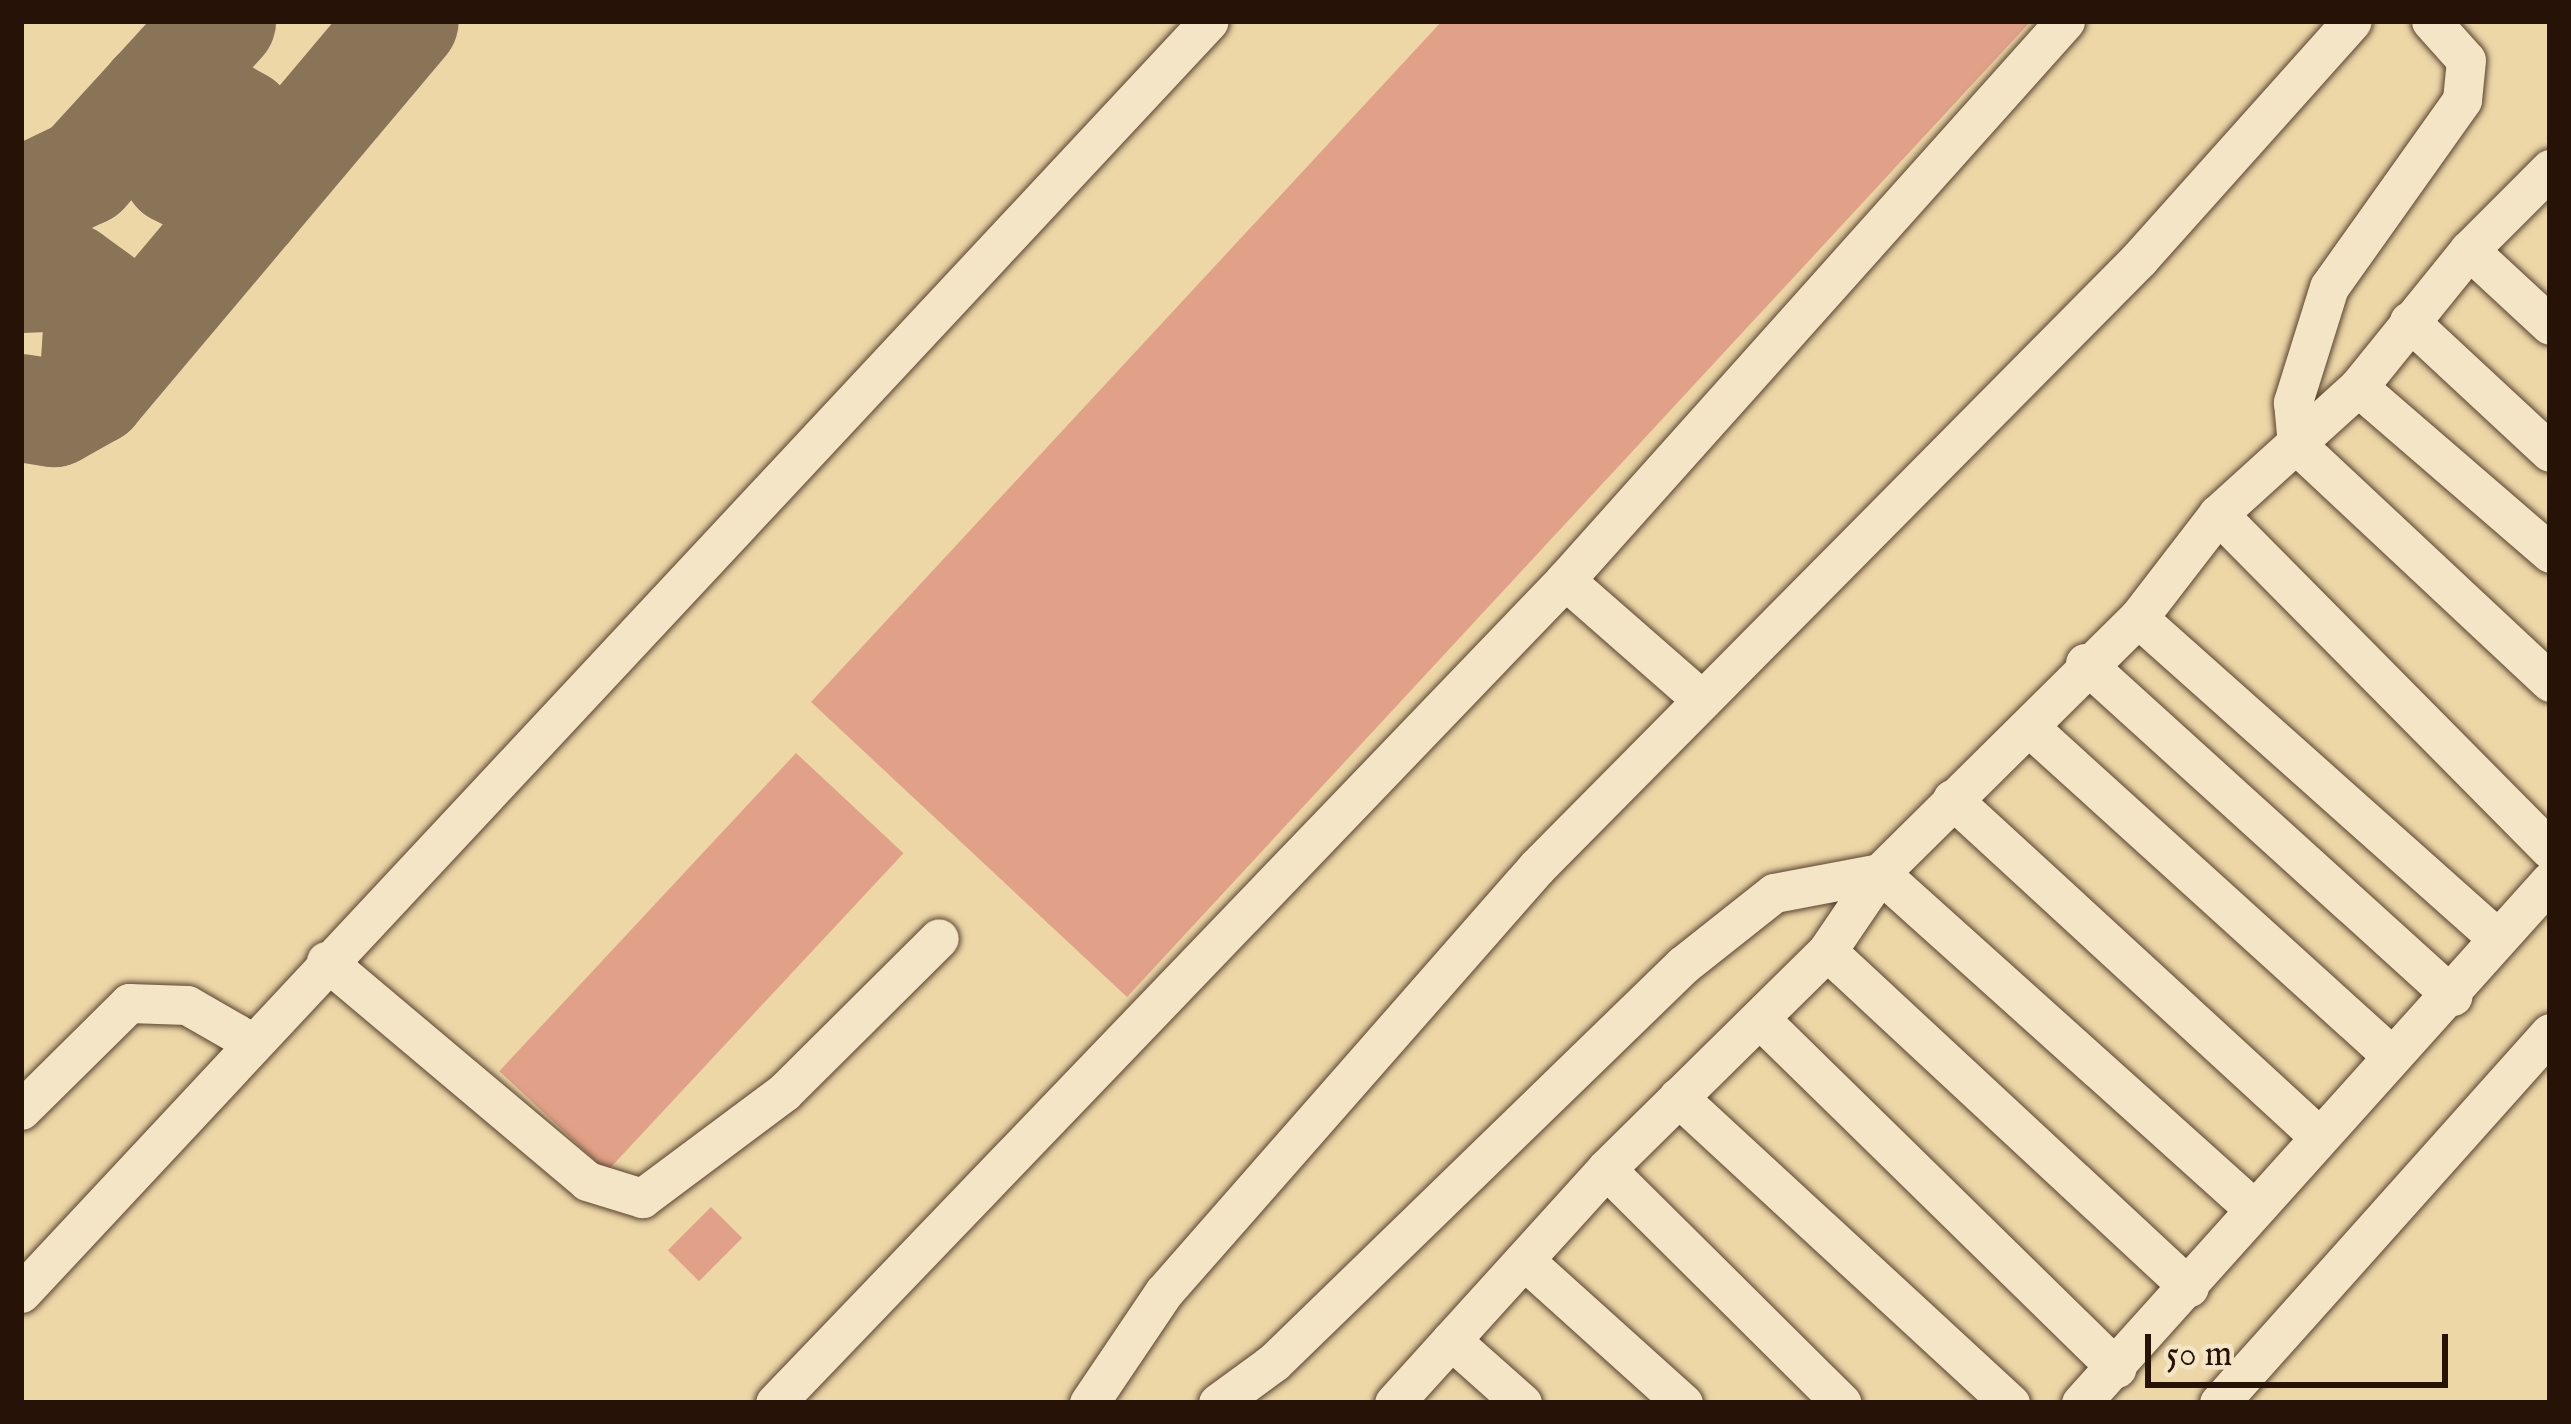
<!DOCTYPE html>
<style>
body{margin:0}
#map{position:relative;width:2571px;height:1424px;overflow:hidden;background:#edd7a7;font-family:"IM FELL English",serif}
div>[style]{position:absolute}
.taxiway>*{height:108px;margin:-54px;padding:0 54px;transform-origin:54px;border-radius:54px;background:#8a7457}
.building>*{inset:0;background:#e1a188;transform-origin:0 0}
.roads{filter:drop-shadow(0 0 3px #58432f) drop-shadow(0 0 3px #58432f)}
.minor>*{height:39px;margin:-19.5px;padding:0 19.5px;transform-origin:19.5px;border-radius:19.5px;background:#f3e5c6}
span{translate:-50% -50%;white-space:nowrap;text-align:center;line-height:1.15;-webkit-text-stroke:10px #f3e5c6;paint-order:stroke}
.frame{position:absolute;inset:0;border:24px solid #271207;pointer-events:none}
.scale{position:absolute;left:2145px;top:1334px;width:303px;height:54px;box-sizing:border-box;border:6px solid #271207;border-top:0;padding-left:15px;font-size:36px;line-height:42px;white-space:nowrap;color:#271207;-webkit-text-stroke:9px #f3e5c6;paint-order:stroke}
</style>
<div id="map">
<div class="taxiway">
<div style="left:21px;top:202px;width:70px;rotate:-25.5deg"></div>
<div style="left:84px;top:172px;width:205px;rotate:-47.6deg"></div>
<div style="left:248px;top:207px;width:80px;rotate:-153.1deg"></div>
<div style="left:177px;top:171px;width:79px;rotate:-106.8deg"></div>
<div style="left:154px;top:95px;width:53px;rotate:8.7deg"></div>
<div style="left:206px;top:103px;width:40px;rotate:29.7deg"></div>
<div style="left:241px;top:123px;width:29px;rotate:52deg"></div>
<div style="left:259px;top:146px;width:38px;rotate:78deg"></div>
<div style="left:21px;top:279px;width:48px;rotate:-2.4deg"></div>
<div style="left:69px;top:277px;width:37px;rotate:36deg"></div>
<div style="left:99px;top:299px;width:92px;rotate:93.7deg"></div>
<div style="left:21px;top:408px;width:33px;rotate:9deg"></div>
<div style="left:54px;top:413px;width:45px;rotate:-29.4deg"></div>
<div style="left:93px;top:391px;width:484px;rotate:-49.9deg"></div>
</div>
<div class="building">
<div style="clip-path:polygon(1442px 21px,2031px 21px,1127px 997px,811px 702px)"></div>
<div style="left:796px;top:753px;width:147px;height:435px;rotate:43deg"></div>
<div style="left:711px;top:1207px;width:44px;height:61px;rotate:45deg"></div>
</div>
<div class="roads">
<div class="minor">
<div style="left:2431px;top:21px;width:52px;rotate:48.1deg"></div>
<div style="left:2466px;top:60px;width:40px;rotate:95.7deg"></div>
<div style="left:2462px;top:100px;width:229px;rotate:125.4deg"></div>
<div style="left:2329px;top:287px;width:121px;rotate:107.4deg"></div>
<div style="left:2293px;top:402px;width:43px;rotate:84.7deg"></div>
<div style="left:2297px;top:445px;width:347px;rotate:43.1deg"></div>
<div style="left:2469px;top:250px;width:110px;rotate:42.8deg"></div>
<div style="left:2409px;top:321px;width:192px;rotate:42.9deg"></div>
<div style="left:2358px;top:387px;width:254px;rotate:40.8deg"></div>
<div style="left:2218px;top:514px;width:472px;rotate:45.3deg"></div>
<div style="left:1565px;top:580px;width:182px;rotate:41.2deg"></div>
<div style="left:2138px;top:618px;width:481px;rotate:41.7deg"></div>
<div style="left:2085px;top:663px;width:496px;rotate:42.2deg"></div>
<div style="left:2029px;top:727px;width:488px;rotate:42.2deg"></div>
<div style="left:1952px;top:799px;width:495px;rotate:42.6deg"></div>
<div style="left:1880px;top:873px;width:503px;rotate:41.94deg"></div>
<div style="left:1827px;top:951px;width:494px;rotate:42.9deg"></div>
<div style="left:326px;top:961px;width:341px;rotate:40.1deg"></div>
<div style="left:587px;top:1181px;width:58px;rotate:17.2deg"></div>
<div style="left:642px;top:1198px;width:177px;rotate:-36.7deg"></div>
<div style="left:784px;top:1092px;width:218px;rotate:-44.8deg"></div>
<div style="left:1760px;top:1019px;width:499px;rotate:44.4deg"></div>
<div style="left:1678px;top:1097px;width:452px;rotate:42.7deg"></div>
<div style="left:21px;top:1110px;width:152px;rotate:-44.7deg"></div>
<div style="left:129px;top:1003px;width:58px;rotate:2deg"></div>
<div style="left:187px;top:1005px;width:76px;rotate:29.9deg"></div>
<div style="left:1606px;top:1169px;width:332px;rotate:44.8deg"></div>
<div style="left:1524px;top:1260px;width:214px;rotate:42deg"></div>
<div style="left:21px;top:1293px;width:1740px;rotate:-46.96deg"></div>
<div style="left:1451px;top:1340px;width:95px;rotate:41.6deg"></div>
<div style="left:775px;top:1403px;width:1141px;rotate:-46.17deg"></div>
<div style="left:1565px;top:580px;width:750px;rotate:-48.19deg"></div>
<div style="left:1089px;top:1403px;width:134px;rotate:-56deg"></div>
<div style="left:1164px;top:1292px;width:565px;rotate:-48.73deg"></div>
<div style="left:1537px;top:867px;width:856px;rotate:-45.28deg"></div>
<div style="left:2139px;top:259px;width:319px;rotate:-48.2deg"></div>
<div style="left:1218px;top:1403px;width:69px;rotate:-36.2deg"></div>
<div style="left:1274px;top:1362px;width:570px;rotate:-44.15deg"></div>
<div style="left:1683px;top:965px;width:116px;rotate:-38.4deg"></div>
<div style="left:1774px;top:893px;width:108px;rotate:-10.7deg"></div>
<div style="left:1394px;top:1403px;width:316px;rotate:-47.8deg"></div>
<div style="left:1606px;top:1169px;width:310px;rotate:-44.6deg"></div>
<div style="left:1827px;top:951px;width:94px;rotate:-55.8deg"></div>
<div style="left:1880px;top:873px;width:363px;rotate:-44.7deg"></div>
<div style="left:2138px;top:618px;width:131px;rotate:-52.4deg"></div>
<div style="left:2218px;top:514px;width:189px;rotate:-42.2deg"></div>
<div style="left:2358px;top:387px;width:176px;rotate:-51deg"></div>
<div style="left:2469px;top:250px;width:115px;rotate:-45deg"></div>
<div style="left:2081px;top:1403px;width:702px;rotate:-48.06deg"></div>
<div style="left:2219px;top:1403px;width:496px;rotate:-48.2deg"></div>
</div>
</div>
<div class="frame"></div>
<div class="scale">50 m</div>
</div>
